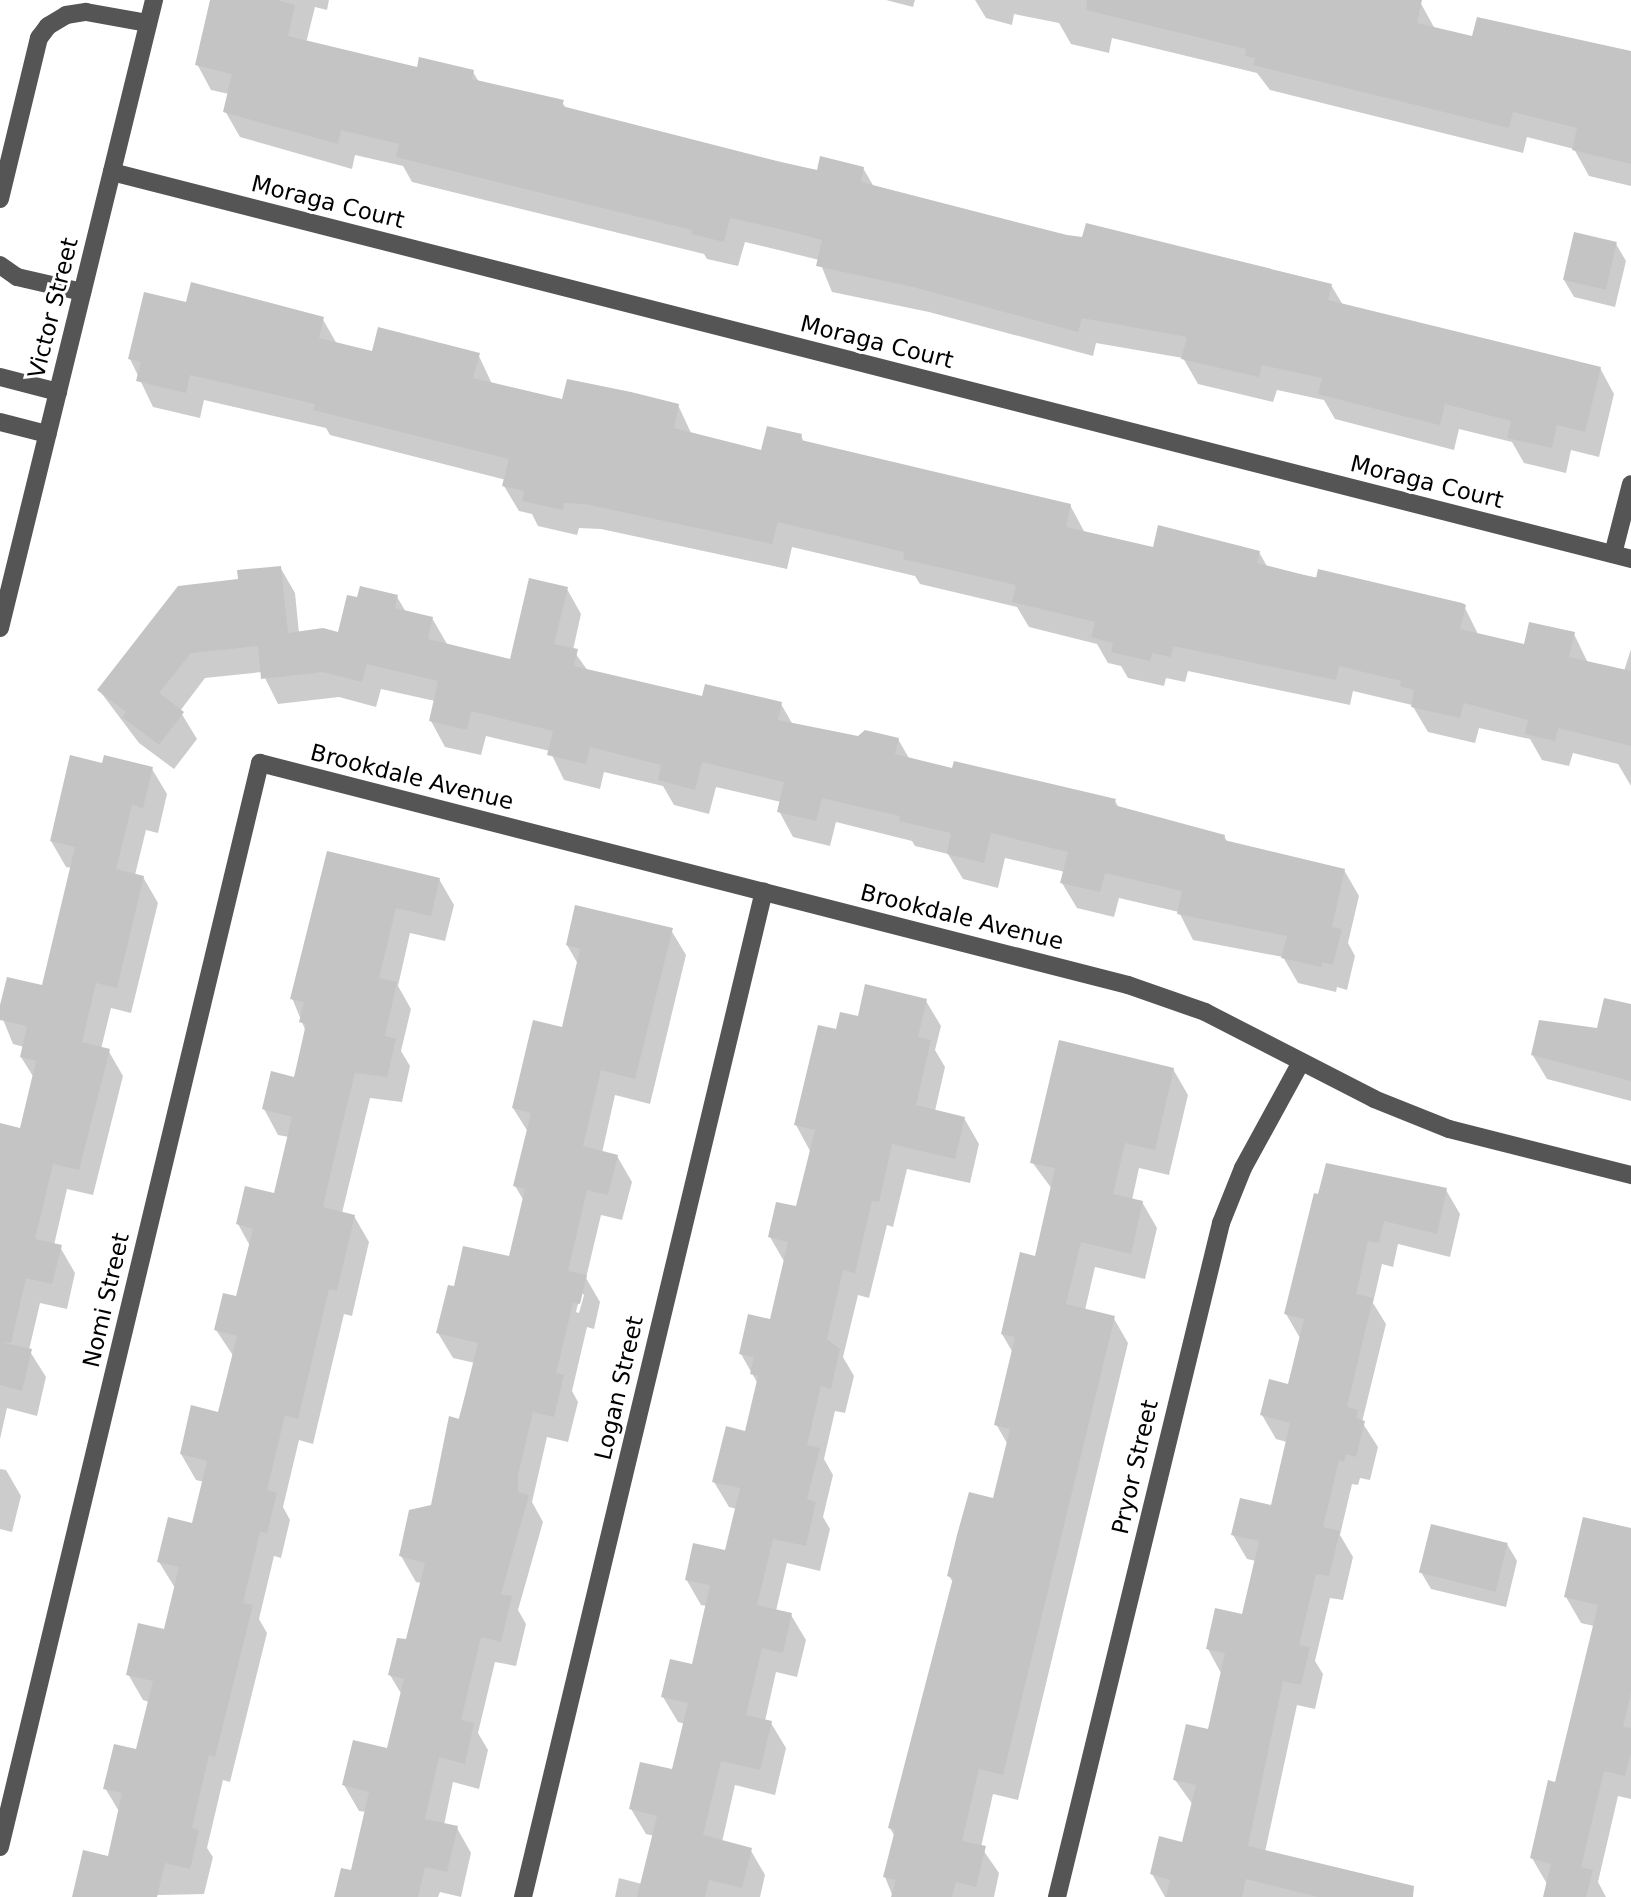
<!DOCTYPE html>
<style>
body{margin:0}
#map{position:relative;width:1631px;height:1897px;overflow:hidden;background:#fff;font-family:"DejaVu Sans",sans-serif}
div>[style]{position:absolute}
.shadow>*{inset:0;background:#0003}
.building>*{inset:0;background:#c4c4c4;transform-origin:0 0}
.minor>*{height:18px;margin:-9px;padding:0 9px;transform-origin:9px;border-radius:9px;background:#555}
span{translate:-50% -50%;white-space:nowrap;text-align:center;line-height:1.15;-webkit-text-stroke:6px #fff;paint-order:stroke}
.street-label{font-size:23px;color:#000}
</style>
<div id="map">
<div class="shadow">
<div style="clip-path:polygon(212px 0,329px 0,327px 10px,315px 7px,306px 43px,418px 70px,473px 72px,479px 82px,562px 102px,566px 108px,818px 172px,863px 168px,874px 187px,1067px 237px,1331px 285px,1343px 305px,1600px 368px,1614px 394px,1599px 457px,1571px 450px,1566px 473px,1524px 463px,1512px 442px,1459px 429px,1454px 450px,1335px 419px,1324px 400px,1277px 390px,1273px 402px,1198px 384px,1183px 358px,1096px 343px,1093px 356px,929px 312px,832px 292px,819px 260px,799px 255px,745px 242px,738px 266px,707px 259px,704px 254px,412px 182px,403px 166px,355px 155px,352px 169px,240px 137px,225px 111px,229px 94px,211px 90px,197px 64px)"></div>
<div style="clip-path:polygon(886px 0,915px 0,913px 7px)"></div>
<div style="clip-path:polygon(975px 0,1419px 0,1435px 29px,1473px 38px,1631px 53px,1631px 186px,1589px 176px,1574px 149px,1527px 137px,1523px 153px,1270px 90px,1257px 73px,1112px 38px,1109px 53px,1071px 44px,1059px 23px,1014px 14px,1012px 25px,986px 18px)"></div>
<div style="clip-path:polygon(1616px 244px,1626px 261px,1615px 307px,1574px 297px,1564px 280px)"></div>
<div style="clip-path:polygon(188px 304px,322px 318px,337px 344px,373px 353px,478px 354px,492px 384px,563px 401px,678px 405px,692px 435px,762px 452px,801px 436px,804px 442px,1070px 505px,1085px 533px,1154px 550px,1259px 552px,1268px 568px,1464px 606px,1479px 636px,1525px 646px,1574px 634px,1588px 663px,1624px 671px,1631px 649px,1631px 786px,1618px 764px,1573px 753px,1569px 766px,1542px 760px,1530px 739px,1479px 728px,1475px 743px,1428px 732px,1412px 705px,1353px 691px,1350px 705px,1188px 671px,1185px 682px,1166px 678px,1164px 686px,1128px 678px,1121px 666px,1108px 663px,1097px 644px,1029px 627px,1017px 607px,920px 584px,915px 576px,792px 547px,787px 569px,601px 529px,579px 528px,577px 535px,538px 526px,532px 514px,519px 511px,504px 486px,506px 480px,330px 435px,326px 428px,204px 400px,200px 418px,153px 407px,130px 359px)"></div>
<div style="clip-path:polygon(280px 567px,295px 593px,299px 633px,339px 634px,358px 599px,397px 597px,406px 612px,432px 618px,447px 644px,512px 661px,567px 589px,581px 614px,573px 650px,588px 671px,704px 698px,781px 704px,793px 725px,858px 738px,898px 739px,910px 760px,1115px 801px,1119px 808px,1224px 836px,1228px 843px,1344px 870px,1359px 896px,1348px 943px,1355px 956px,1347px 990px,1337px 987px,1336px 992px,1298px 983px,1283px 957px,1193px 940px,1179px 912px,1119px 898px,1114px 917px,1077px 908px,1062px 883px,1065px 872px,1005px 858px,998px 888px,963px 879px,948px 854px,915px 846px,912px 841px,836px 822px,830px 846px,793px 837px,779px 811px,781px 802px,716px 787px,709px 814px,674px 805px,663px 786px,604px 772px,600px 789px,564px 780px,550px 751px,486px 736px,481px 755px,445px 747px,431px 721px,435px 701px,381px 689px,376px 707px,339px 697px,278px 704px,262px 672px,205px 678px,180px 711px,197px 739px,174px 769px,139px 743px,99px 690px,240px 580px)"></div>
<div style="clip-path:polygon(103px 765px,152px 769px,167px 794px,158px 833px,146px 830px,135px 875px,143px 877px,158px 903px,131px 1013px,111px 1008px,101px 1049px,108px 1050px,123px 1076px,93px 1195px,67px 1189px,54px 1245px,60px 1247px,75px 1273px,67px 1309px,40px 1303px,29px 1350px,46px 1377px,37px 1416px,7px 1408px,0 1439px,0 1125px,22px 1130px,34px 1078px,21px 1057px,24px 1047px,13px 1044px,0 1012px,43px 987px,72px 868px,66px 867px,51px 841px)"></div>
<div style="clip-path:polygon(328px 853px,439px 879px,454px 905px,445px 941px,410px 933px,398px 986px,411px 1009px,401px 1051px,410px 1066px,402px 1102px,370px 1098px,342px 1213px,354px 1216px,369px 1242px,352px 1316px,344px 1314px,313px 1444px,299px 1440px,283px 1507px,290px 1520px,281px 1558px,274px 1556px,259px 1619px,267px 1633px,230px 1782px,223px 1780px,207px 1848px,213px 1857px,204px 1894px,75px 1897px,109px 1858px,120px 1813px,105px 1788px,138px 1751px,149px 1702px,143px 1700px,128px 1674px,165px 1632px,175px 1588px,159px 1562px,194px 1525px,204px 1482px,196px 1480px,181px 1454px,220px 1414px,234px 1357px,216px 1330px,237px 1298px,250px 1246px,238px 1224px,275px 1195px,289px 1137px,278px 1135px,264px 1109px,295px 1079px,306px 1032px,292px 998px)"></div>
<div style="clip-path:polygon(evenodd,671px 930px,686px 955px,650px 1104px,615px 1095px,602px 1153px,617px 1156px,632px 1182px,622px 1220px,601px 1215px,586px 1278px,600px 1302px,594px 1329px,587px 1327px,572px 1391px,578px 1402px,568px 1442px,547px 1437px,532px 1502px,543px 1522px,518px 1610px,526px 1624px,516px 1666px,495px 1662px,478px 1733px,488px 1750px,479px 1789px,453px 1782px,444px 1825px,457px 1828px,471px 1853px,461px 1897px,440px 1892px,438px 1897px,336px 1897px,352px 1872px,366px 1812px,359px 1811px,344px 1785px,388px 1751px,402px 1695px,390px 1675px,408px 1641px,422px 1583px,416px 1582px,401px 1556px,433px 1507px,475px 1363px,453px 1358px,438px 1333px,455px 1288px,510px 1259px,524px 1201px,515px 1186px,528px 1132px,513px 1108px,563px 1029px,578px 964px,567px 945px,671px 930px,581px 1292px,584px 1295px,579px 1313px,576px 1312px,581px 1292px)"></div>
<div style="clip-path:polygon(926px 1001px,941px 1026px,935px 1050px,945px 1067px,935px 1111px,964px 1118px,979px 1144px,970px 1183px,907px 1169px,893px 1227px,887px 1225px,869px 1298px,858px 1295px,843px 1357px,854px 1376px,845px 1413px,835px 1411px,824px 1459px,833px 1475px,823px 1517px,830px 1529px,820px 1571px,787px 1563px,776px 1611px,791px 1615px,806px 1640px,797px 1677px,776px 1672px,765px 1721px,771px 1723px,786px 1748px,775px 1795px,735px 1785px,722px 1842px,750px 1849px,765px 1875px,760px 1897px,615px 1897px,619px 1878px,642px 1884px,654px 1836px,646px 1834px,631px 1809px,673px 1771px,685px 1724px,678px 1722px,663px 1697px,693px 1666px,707px 1606px,701px 1605px,686px 1579px,726px 1553px,737px 1509px,729px 1507px,714px 1482px,746px 1433px,758px 1384px,741px 1354px,771px 1321px,785px 1263px,770px 1237px,798px 1208px,810px 1151px,796px 1125px,837px 1031px,859px 1018px)"></div>
<div style="clip-path:polygon(1631px 1006px,1631px 1101px,1547px 1079px,1532px 1054px,1599px 1030px)"></div>
<div style="clip-path:polygon(1173px 1069px,1188px 1095px,1169px 1175px,1139px 1168px,1132px 1200px,1142px 1202px,1157px 1228px,1145px 1279px,1095px 1267px,1085px 1310px,1113px 1317px,1128px 1343px,1018px 1800px,993px 1794px,981px 1847px,999px 1873px,994px 1897px,893px 1897px,885px 1877px,895px 1837px,890px 1828px,954px 1584px,949px 1576px,994px 1500px,1008px 1445px,996px 1424px,1013px 1353px,1002px 1334px,1036px 1258px,1052px 1189px,1032px 1162px)"></div>
<div style="clip-path:polygon(1446px 1190px,1460px 1214px,1450px 1257px,1398px 1244px,1393px 1267px,1382px 1264px,1373px 1303px,1386px 1324px,1362px 1422px,1378px 1447px,1370px 1480px,1360px 1478px,1358px 1485px,1352px 1484px,1340px 1535px,1353px 1557px,1343px 1600px,1330px 1598px,1315px 1661px,1323px 1674px,1315px 1709px,1297px 1705px,1265px 1852px,1401px 1897px,1165px 1897px,1152px 1874px,1183px 1844px,1193px 1805px,1175px 1780px,1209px 1731px,1222px 1675px,1208px 1649px,1243px 1616px,1256px 1561px,1247px 1559px,1233px 1535px,1272px 1508px,1287px 1442px,1276px 1439px,1262px 1415px,1290px 1386px,1300px 1338px,1286px 1314px,1315px 1195px)"></div>
<div style="clip-path:polygon(0 1469px,6px 1470px,21px 1496px,12px 1532px,0 1529px)"></div>
<div style="clip-path:polygon(1631px 1528px,1631px 1799px,1618px 1796px,1598px 1882px,1606px 1897px,1545px 1897px,1547px 1884px,1532px 1858px,1557px 1784px,1594px 1626px,1581px 1623px,1566px 1597px)"></div>
<div style="clip-path:polygon(1507px 1544px,1517px 1561px,1506px 1607px,1431px 1589px,1421px 1572px)"></div>
</div>
<div class="building">
<div style="clip-path:polygon(210px 0,277px 0,295px 5px,288px 36px,417px 67px,419px 57px,474px 70px,472px 79px,564px 100px,562px 106px,781px 162px,817px 170px,820px 156px,864px 167px,861px 182px,1067px 235px,1082px 237px,1086px 223px,1332px 284px,1328px 300px,1601px 367px,1585px 432px,1557px 425px,1552px 448px,1507px 438px,1511px 421px,1445px 404px,1440px 425px,1407px 417px,1318px 394px,1322px 378px,1262px 365px,1259px 377px,1181px 359px,1187px 337px,1082px 318px,1078px 332px,913px 287px,816px 266px,822px 240px,784px 230px,730px 218px,724px 242px,691px 234px,692px 230px,408px 160px,396px 157px,399px 144px,341px 130px,338px 144px,223px 112px,232px 74px,195px 65px)"></div>
<div style="clip-path:polygon(1087px 0,1422px 0,1417px 23px,1472px 36px,1477px 17px,1631px 51px,1631px 164px,1572px 150px,1577px 128px,1513px 112px,1509px 128px,1253px 65px,1255px 58px,1245px 56px,1246px 49px,1086px 10px)"></div>
<div style="left:1574px;top:232px;width:44px;height:49px;rotate:13deg"></div>
<div style="clip-path:polygon(191px 282px,324px 317px,319px 338px,372px 351px,378px 327px,480px 353px,473px 378px,562px 399px,567px 379px,631px 392px,679px 404px,674px 428px,761px 450px,767px 426px,802px 434px,801px 440px,1071px 504px,1066px 527px,1153px 547px,1158px 525px,1260px 551px,1257px 563px,1316px 578px,1318px 569px,1462px 603px,1466px 605px,1460px 629px,1524px 644px,1529px 622px,1575px 632px,1569px 657px,1631px 671px,1631px 746px,1558px 728px,1555px 741px,1525px 734px,1528px 720px,1464px 703px,1460px 718px,1411px 707px,1414px 690px,1400px 686px,1401px 681px,1339px 666px,1336px 680px,1173px 646px,1171px 657px,1152px 653px,1150px 661px,1111px 652px,1113px 643px,1091px 637px,1095px 622px,1012px 602px,1016px 585px,903px 559px,904px 552px,778px 522px,772px 544px,585px 504px,564px 503px,563px 510px,522px 501px,524px 491px,502px 486px,509px 459px,313px 410px,315px 404px,190px 375px,186px 393px,136px 381px,141px 362px,128px 359px,144px 292px,186px 302px)"></div>
<div style="clip-path:polygon(281px 566px,288px 633px,323px 628px,338px 632px,347px 595px,357px 597px,360px 586px,398px 595px,395px 608px,433px 617px,428px 639px,510px 659px,529px 578px,568px 587px,554px 644px,578px 649px,574px 666px,702px 696px,705px 684px,782px 702px,778px 720px,858px 736px,865px 730px,899px 738px,895px 754px,952px 768px,954px 761px,1116px 799px,1114px 805px,1225px 835px,1224px 840px,1345px 869px,1332px 927px,1342px 929px,1333px 965px,1323px 962px,1321px 967px,1281px 958px,1287px 936px,1177px 914px,1182px 891px,1105px 873px,1100px 892px,1060px 883px,1068px 852px,991px 833px,984px 863px,947px 854px,951px 833px,899px 821px,900px 816px,822px 798px,816px 821px,777px 812px,784px 782px,702px 762px,695px 790px,658px 780px,661px 765px,590px 747px,586px 764px,547px 755px,553px 731px,471px 711px,467px 730px,429px 721px,438px 681px,367px 664px,362px 682px,323px 672px,261px 679px,258px 646px,191px 653px,159px 693px,184px 712px,159px 745px,122px 717px,126px 712px,97px 690px,178px 586px,238px 579px,237px 570px)"></div>
<div style="clip-path:polygon(70px 755px,102px 763px,104px 755px,153px 767px,143px 808px,132px 805px,116px 869px,144px 876px,117px 988px,96px 983px,82px 1042px,110px 1049px,79px 1170px,53px 1164px,35px 1239px,62px 1245px,52px 1284px,26px 1278px,11px 1343px,0 1342px,0 1123px,20px 1128px,36px 1061px,20px 1057px,27px 1026px,0 1020px,0 1005px,7px 977px,42px 985px,75px 847px,50px 841px)"></div>
<div style="clip-path:polygon(327px 851px,440px 878px,431px 916px,396px 908px,379px 978px,397px 982px,385px 1036px,396px 1039px,387px 1077px,355px 1073px,339px 1137px,323px 1207px,355px 1215px,337px 1291px,329px 1289px,298px 1419px,285px 1415px,267px 1490px,277px 1493px,267px 1533px,260px 1532px,243px 1603px,253px 1605px,215px 1757px,209px 1755px,192px 1828px,199px 1830px,190px 1869px,165px 1863px,157px 1897px,72px 1897px,83px 1850px,108px 1856px,122px 1793px,103px 1789px,114px 1744px,136px 1749px,153px 1681px,126px 1675px,138px 1623px,164px 1629px,179px 1567px,157px 1562px,168px 1517px,192px 1523px,207px 1461px,180px 1454px,191px 1405px,218px 1412px,237px 1336px,214px 1330px,223px 1293px,236px 1296px,253px 1229px,236px 1224px,245px 1186px,274px 1193px,292px 1117px,262px 1109px,271px 1071px,294px 1077px,306px 1024px,299px 1022px,304px 1002px,290px 999px)"></div>
<div style="clip-path:polygon(575px 905px,673px 928px,635px 1079px,601px 1070px,583px 1146px,618px 1155px,608px 1195px,587px 1190px,568px 1271px,587px 1275px,580px 1304px,573px 1303px,556px 1373px,564px 1375px,554px 1417px,533px 1412px,518px 1475px,518px 1492px,529px 1495px,501px 1594px,512px 1596px,501px 1642px,481px 1637px,461px 1720px,474px 1723px,465px 1764px,439px 1757px,425px 1819px,458px 1826px,447px 1872px,425px 1867px,418px 1897px,334px 1897px,341px 1868px,351px 1870px,369px 1792px,342px 1785px,353px 1740px,387px 1748px,404px 1679px,388px 1675px,397px 1638px,406px 1639px,425px 1563px,399px 1556px,409px 1510px,431px 1505px,449px 1416px,459px 1419px,478px 1343px,436px 1333px,448px 1285px,454px 1286px,463px 1246px,509px 1256px,525px 1189px,513px 1186px,531px 1113px,512px 1108px,533px 1020px,562px 1027px,580px 949px,566px 945px)"></div>
<div style="clip-path:polygon(865px 984px,927px 999px,918px 1037px,931px 1040px,916px 1105px,965px 1117px,955px 1159px,892px 1144px,879px 1202px,872px 1201px,855px 1273px,843px 1270px,827px 1339px,840px 1349px,831px 1389px,821px 1386px,807px 1445px,820px 1448px,807px 1499px,816px 1502px,806px 1546px,773px 1539px,757px 1605px,792px 1613px,783px 1653px,762px 1648px,746px 1715px,772px 1721px,760px 1770px,721px 1761px,703px 1835px,752px 1848px,742px 1888px,709px 1880px,705px 1897px,637px 1897px,657px 1816px,629px 1809px,640px 1762px,672px 1769px,688px 1703px,661px 1697px,670px 1659px,692px 1664px,710px 1585px,685px 1580px,693px 1543px,725px 1550px,740px 1488px,712px 1482px,726px 1426px,745px 1431px,758px 1376px,750px 1374px,754px 1357px,739px 1354px,748px 1314px,770px 1319px,788px 1242px,768px 1237px,776px 1202px,796px 1206px,815px 1130px,794px 1125px,818px 1025px,836px 1029px,840px 1012px,858px 1016px)"></div>
<div style="clip-path:polygon(1604px 998px,1631px 1004px,1631px 1081px,1531px 1055px,1539px 1020px,1597px 1028px)"></div>
<div style="clip-path:polygon(1059px 1040px,1174px 1068px,1155px 1150px,1125px 1143px,1113px 1194px,1143px 1201px,1131px 1254px,1081px 1242px,1066px 1304px,1115px 1316px,1003px 1775px,979px 1769px,962px 1841px,986px 1846px,976px 1887px,956px 1882px,952px 1897px,891px 1897px,896px 1880px,883px 1877px,895px 1830px,888px 1828px,953px 1578px,947px 1576px,957px 1535px,969px 1492px,993px 1498px,1010px 1429px,994px 1425px,1015px 1337px,1001px 1334px,1020px 1252px,1035px 1256px,1055px 1168px,1030px 1163px)"></div>
<div style="clip-path:polygon(1326px 1163px,1447px 1188px,1437px 1234px,1384px 1221px,1379px 1243px,1368px 1241px,1356px 1294px,1373px 1298px,1347px 1407px,1358px 1410px,1356px 1418px,1365px 1421px,1356px 1457px,1346px 1454px,1344px 1462px,1339px 1460px,1323px 1527px,1340px 1531px,1329px 1576px,1316px 1574px,1299px 1645px,1310px 1647px,1301px 1685px,1283px 1681px,1248px 1846px,1414px 1886px,1413px 1897px,1318px 1897px,1246px 1879px,1242px 1897px,1166px 1897px,1170px 1880px,1150px 1874px,1159px 1836px,1182px 1842px,1196px 1785px,1173px 1780px,1186px 1724px,1208px 1729px,1225px 1653px,1206px 1649px,1215px 1608px,1242px 1614px,1259px 1541px,1231px 1535px,1240px 1498px,1271px 1505px,1290px 1423px,1260px 1415px,1269px 1379px,1288px 1384px,1304px 1319px,1284px 1314px,1314px 1193px,1318px 1194px)"></div>
<div style="clip-path:polygon(0 1342px,32px 1349px,22px 1391px,0 1385px)"></div>
<div style="clip-path:polygon(1583px 1517px,1631px 1528px,1631px 1693px,1623px 1727px,1631px 1728px,1631px 1753px,1625px 1776px,1604px 1771px,1581px 1867px,1593px 1870px,1586px 1897px,1543px 1897px,1551px 1864px,1530px 1858px,1548px 1780px,1555px 1782px,1598px 1605px,1564px 1597px)"></div>
<div style="left:1431px;top:1524px;width:79px;height:50px;rotate:14deg"></div>
</div>
<div class="minor">
<div style="left:112px;top:172px;width:1568px;rotate:14.29deg"></div>
<div style="left:0;top:199px;width:166px;rotate:-76.4deg"></div>
<div style="left:39px;top:38px;width:15px;rotate:-53deg"></div>
<div style="left:48px;top:26px;width:21px;rotate:-31deg"></div>
<div style="left:66px;top:15px;width:20px;rotate:-9deg"></div>
<div style="left:86px;top:12px;width:63px;rotate:10.1deg"></div>
<div style="left:0;top:265px;width:21px;rotate:35deg"></div>
<div style="left:17px;top:277px;width:67px;rotate:13deg"></div>
<div style="left:0;top:377px;width:60px;rotate:14.5deg"></div>
<div style="left:0;top:422px;width:49px;rotate:14.3deg"></div>
<div style="left:1613px;top:554px;width:72px;rotate:-75.6deg"></div>
<div style="left:0;top:628px;width:647px;rotate:-76.22deg"></div>
<div style="left:0;top:1847px;width:1115px;rotate:-76.51deg"></div>
<div style="left:260px;top:763px;width:896px;rotate:14.35deg"></div>
<div style="left:1128px;top:985px;width:82px;rotate:19.3deg"></div>
<div style="left:1205px;top:1012px;width:190px;rotate:27.2deg"></div>
<div style="left:1374px;top:1099px;width:81px;rotate:21.8deg"></div>
<div style="left:1449px;top:1129px;width:188px;rotate:14.2deg"></div>
<div style="left:523px;top:1897px;width:1034px;rotate:-76.53deg"></div>
<div style="left:1057px;top:1897px;width:694px;rotate:-76.32deg"></div>
<div style="left:1221px;top:1223px;width:59px;rotate:-68.2deg"></div>
<div style="left:1243px;top:1168px;width:121px;rotate:-61.3deg"></div>
</div>
<div class="street-label">
<span style="left:328px;top:202px;rotate:14deg">Moraga Court</span>
<span style="left:53px;top:308px;rotate:-76deg">Victor Street</span>
<span style="left:877px;top:342px;rotate:14deg">Moraga Court</span>
<span style="left:1427px;top:482px;rotate:14deg">Moraga Court</span>
<span style="left:412px;top:777px;rotate:14deg">Brookdale Avenue</span>
<span style="left:962px;top:917px;rotate:14deg">Brookdale Avenue</span>
<span style="left:106px;top:1300px;rotate:-77deg">Nomi Street</span>
<span style="left:619px;top:1388px;rotate:-77deg">Logan Street</span>
<span style="left:1135px;top:1467px;rotate:-77deg">Pryor Street</span>
</div>
</div>
